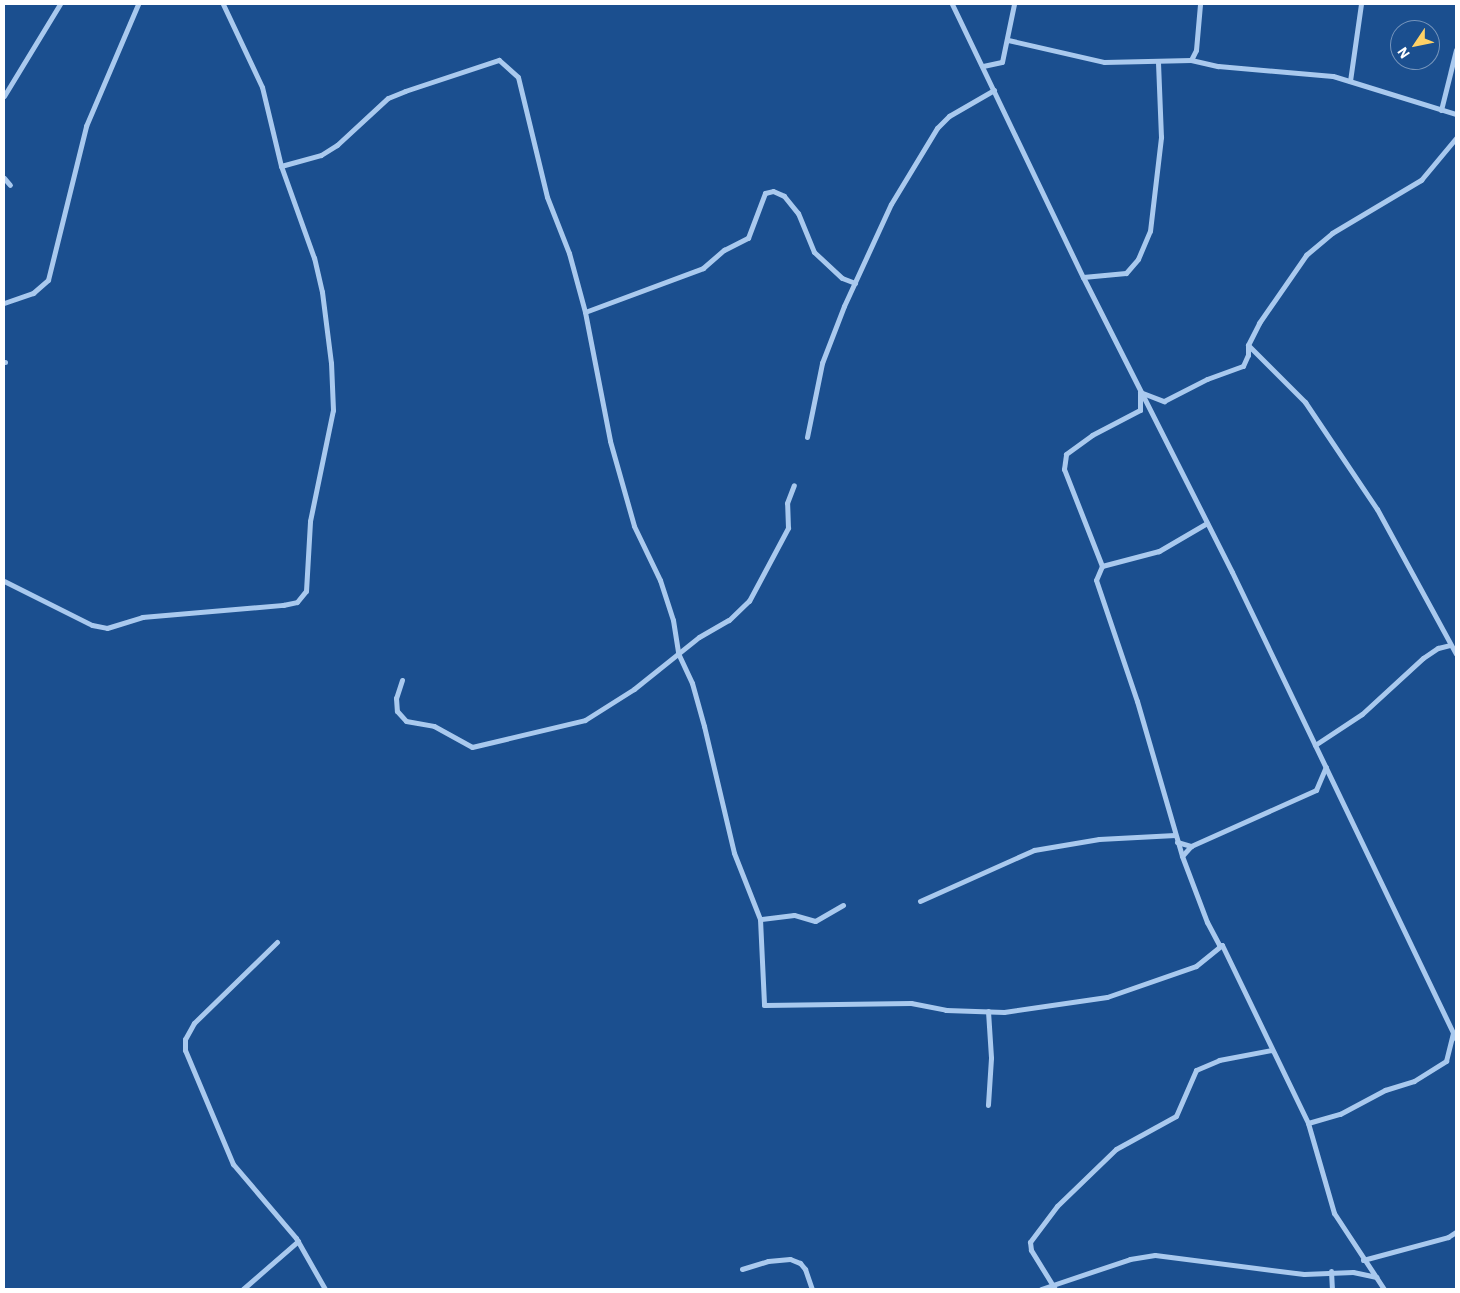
<!DOCTYPE html>
<style>
body{margin:0}
#map{position:relative;width:1460px;height:1293px;overflow:hidden;background:#1b4f8f;font-family:"IBM Plex Sans",sans-serif}
div>[style]{position:absolute}
.minor>*{height:5px;margin:-2.5px;padding:0 2.5px;transform-origin:2.5px;border-radius:2.5px;background:#a9c9ee}
span{translate:-50% -50%;white-space:nowrap;text-align:center;line-height:1.15;-webkit-text-stroke:4px #1b4f8f;paint-order:stroke}
.frame{position:absolute;inset:0;border:5px solid #fff;pointer-events:none}
.north{position:absolute;left:1390px;top:20px;width:50px;height:50px;box-sizing:border-box;background:#1b4f8f;border:1px solid #7695bc;border-radius:50%;rotate:236deg;font-size:14px;font-weight:700;line-height:20px;text-align:center;color:#fff}
.north::after{content:'';display:block;margin:auto;width:18px;height:22px;background:#ffd166;clip-path:polygon(50% 0,100% 100%,50% 72%,0 100%)}
</style>
<div id="map">
<div class="minor">
<div style="left:952px;top:4px;width:303px;rotate:64.4deg"></div>
<div style="left:1083px;top:277px;width:330px;rotate:63.2deg"></div>
<div style="left:1232px;top:572px;width:518px;rotate:64.37deg"></div>
<div style="left:1008px;top:40px;width:98px;rotate:12.9deg"></div>
<div style="left:1104px;top:62px;width:87px;rotate:-1.3deg"></div>
<div style="left:1191px;top:60px;width:28px;rotate:13deg"></div>
<div style="left:1218px;top:66px;width:115px;rotate:5deg"></div>
<div style="left:1333px;top:76px;width:129px;rotate:17.2deg"></div>
<div style="left:1191px;top:60px;width:11px;rotate:-63deg"></div>
<div style="left:1196px;top:50px;width:46px;rotate:-85deg"></div>
<div style="left:983px;top:66px;width:19px;rotate:-12deg"></div>
<div style="left:1002px;top:62px;width:59px;rotate:-78.3deg"></div>
<div style="left:1350px;top:81px;width:78px;rotate:-81.9deg"></div>
<div style="left:4px;top:96px;width:108px;rotate:-58.7deg"></div>
<div style="left:1441px;top:110px;width:62px;rotate:-76deg"></div>
<div style="left:281px;top:166px;width:41px;rotate:-15.4deg"></div>
<div style="left:321px;top:155px;width:19px;rotate:-32deg"></div>
<div style="left:337px;top:145px;width:69px;rotate:-42.7deg"></div>
<div style="left:388px;top:98px;width:18px;rotate:-22deg"></div>
<div style="left:405px;top:91px;width:99px;rotate:-18.3deg"></div>
<div style="left:499px;top:60px;width:25px;rotate:42deg"></div>
<div style="left:518px;top:77px;width:123px;rotate:76.4deg"></div>
<div style="left:547px;top:197px;width:60px;rotate:68.6deg"></div>
<div style="left:569px;top:253px;width:61px;rotate:74.8deg"></div>
<div style="left:585px;top:312px;width:131px;rotate:79deg"></div>
<div style="left:610px;top:441px;width:88px;rotate:74.2deg"></div>
<div style="left:634px;top:526px;width:60px;rotate:64.3deg"></div>
<div style="left:660px;top:580px;width:42px;rotate:72deg"></div>
<div style="left:673px;top:620px;width:33px;rotate:81deg"></div>
<div style="left:678px;top:653px;width:33px;rotate:65deg"></div>
<div style="left:692px;top:683px;width:45px;rotate:74.4deg"></div>
<div style="left:704px;top:726px;width:130px;rotate:76.7deg"></div>
<div style="left:734px;top:853px;width:71px;rotate:68.5deg"></div>
<div style="left:4px;top:178px;width:9px;rotate:49deg"></div>
<div style="left:1083px;top:277px;width:43px;rotate:-5.3deg"></div>
<div style="left:1126px;top:273px;width:18px;rotate:-49deg"></div>
<div style="left:1138px;top:259px;width:30px;rotate:-67deg"></div>
<div style="left:1150px;top:231px;width:95px;rotate:-83.3deg"></div>
<div style="left:1161px;top:137px;width:75px;rotate:-92.3deg"></div>
<div style="left:4px;top:303px;width:31px;rotate:-19deg"></div>
<div style="left:33px;top:293px;width:20px;rotate:-41deg"></div>
<div style="left:48px;top:280px;width:159px;rotate:-76.1deg"></div>
<div style="left:86px;top:126px;width:133px;rotate:-66.9deg"></div>
<div style="left:585px;top:312px;width:126px;rotate:-20.4deg"></div>
<div style="left:703px;top:268px;width:28px;rotate:-41deg"></div>
<div style="left:724px;top:250px;width:27px;rotate:-27deg"></div>
<div style="left:748px;top:238px;width:48px;rotate:-69.3deg"></div>
<div style="left:765px;top:193px;width:8px;rotate:-14deg"></div>
<div style="left:773px;top:191px;width:12px;rotate:24deg"></div>
<div style="left:784px;top:196px;width:22px;rotate:51deg"></div>
<div style="left:798px;top:213px;width:42px;rotate:67.7deg"></div>
<div style="left:814px;top:252px;width:38px;rotate:43deg"></div>
<div style="left:842px;top:278px;width:14px;rotate:21deg"></div>
<div style="left:1248px;top:345px;width:81px;rotate:45deg"></div>
<div style="left:1305px;top:402px;width:129px;rotate:56.1deg"></div>
<div style="left:1377px;top:509px;width:165px;rotate:61.4deg"></div>
<div style="left:4px;top:362px;width:1px"></div>
<div style="left:807px;top:437px;width:76px;rotate:-78.5deg"></div>
<div style="left:822px;top:363px;width:61px;rotate:-68.9deg"></div>
<div style="left:844px;top:306px;width:112px;rotate:-65.3deg"></div>
<div style="left:891px;top:204px;width:89px;rotate:-58.8deg"></div>
<div style="left:937px;top:128px;width:17px;rotate:-45deg"></div>
<div style="left:949px;top:116px;width:52px;rotate:-30deg"></div>
<div style="left:1207px;top:523px;width:56px;rotate:149.7deg"></div>
<div style="left:1159px;top:551px;width:59px;rotate:165.3deg"></div>
<div style="left:1102px;top:566px;width:15px;rotate:113deg"></div>
<div style="left:1096px;top:580px;width:128px;rotate:71.3deg"></div>
<div style="left:1137px;top:701px;width:161px;rotate:73.8deg"></div>
<div style="left:1182px;top:856px;width:71px;rotate:69.3deg"></div>
<div style="left:1207px;top:922px;width:26px;rotate:62deg"></div>
<div style="left:1219px;top:945px;width:3px"></div>
<div style="left:1222px;top:945px;width:198px;rotate:64.2deg"></div>
<div style="left:1308px;top:1123px;width:94px;rotate:73.9deg"></div>
<div style="left:1334px;top:1213px;width:91px;rotate:56.7deg"></div>
<div style="left:1102px;top:566px;width:104px;rotate:-111.4deg"></div>
<div style="left:1064px;top:469px;width:15px;rotate:-82deg"></div>
<div style="left:1066px;top:454px;width:32px;rotate:-36deg"></div>
<div style="left:1092px;top:435px;width:54px;rotate:-27.5deg"></div>
<div style="left:1140px;top:410px;width:18px;rotate:-90deg"></div>
<div style="left:1140px;top:392px;width:26px;rotate:21deg"></div>
<div style="left:1164px;top:401px;width:48px;rotate:-27.1deg"></div>
<div style="left:1207px;top:379px;width:38px;rotate:-20deg"></div>
<div style="left:1243px;top:366px;width:12px;rotate:-66deg"></div>
<div style="left:1248px;top:355px;width:10px;rotate:-90deg"></div>
<div style="left:1248px;top:345px;width:25px;rotate:-63deg"></div>
<div style="left:1259px;top:323px;width:83px;rotate:-55.3deg"></div>
<div style="left:1306px;top:255px;width:34px;rotate:-40deg"></div>
<div style="left:1332px;top:233px;width:104px;rotate:-30.8deg"></div>
<div style="left:1421px;top:180px;width:55px;rotate:-50.2deg"></div>
<div style="left:4px;top:581px;width:98px;rotate:26.6deg"></div>
<div style="left:92px;top:625px;width:15px;rotate:11deg"></div>
<div style="left:107px;top:628px;width:37px;rotate:-17deg"></div>
<div style="left:142px;top:617px;width:142px;rotate:-4.9deg"></div>
<div style="left:283px;top:605px;width:14px;rotate:-12deg"></div>
<div style="left:297px;top:602px;width:14px;rotate:-51deg"></div>
<div style="left:306px;top:591px;width:70px;rotate:-86.7deg"></div>
<div style="left:310px;top:521px;width:113px;rotate:-78.3deg"></div>
<div style="left:333px;top:410px;width:47px;rotate:-92.4deg"></div>
<div style="left:331px;top:363px;width:72px;rotate:-97.2deg"></div>
<div style="left:322px;top:292px;width:35px;rotate:-103deg"></div>
<div style="left:314px;top:258px;width:98px;rotate:-109.7deg"></div>
<div style="left:281px;top:166px;width:81px;rotate:-103.5deg"></div>
<div style="left:262px;top:87px;width:92px;rotate:-115.2deg"></div>
<div style="left:402px;top:680px;width:19px;rotate:108deg"></div>
<div style="left:396px;top:698px;width:13px;rotate:86deg"></div>
<div style="left:397px;top:711px;width:13px;rotate:48deg"></div>
<div style="left:406px;top:721px;width:28px;rotate:10deg"></div>
<div style="left:434px;top:726px;width:43px;rotate:28.9deg"></div>
<div style="left:472px;top:747px;width:116px;rotate:-13.4deg"></div>
<div style="left:585px;top:720px;width:58px;rotate:-32.3deg"></div>
<div style="left:634px;top:689px;width:83px;rotate:-38.7deg"></div>
<div style="left:699px;top:637px;width:34px;rotate:-30deg"></div>
<div style="left:729px;top:620px;width:28px;rotate:-44deg"></div>
<div style="left:749px;top:601px;width:83px;rotate:-61.9deg"></div>
<div style="left:788px;top:528px;width:25px;rotate:-92deg"></div>
<div style="left:787px;top:503px;width:19px;rotate:-69deg"></div>
<div style="left:1315px;top:745px;width:56px;rotate:-33.4deg"></div>
<div style="left:1362px;top:714px;width:83px;rotate:-42.6deg"></div>
<div style="left:1423px;top:658px;width:18px;rotate:-34deg"></div>
<div style="left:1438px;top:648px;width:12px;rotate:-14deg"></div>
<div style="left:1177px;top:842px;width:15px;rotate:16deg"></div>
<div style="left:1182px;top:856px;width:13px;rotate:-48deg"></div>
<div style="left:1191px;top:846px;width:137px;rotate:-24.1deg"></div>
<div style="left:1316px;top:790px;width:25px;rotate:-67deg"></div>
<div style="left:920px;top:901px;width:125px;rotate:-24.1deg"></div>
<div style="left:1034px;top:850px;width:66px;rotate:-9.6deg"></div>
<div style="left:1099px;top:839px;width:76px;rotate:-3deg"></div>
<div style="left:843px;top:905px;width:32px;rotate:150deg"></div>
<div style="left:815px;top:921px;width:22px;rotate:-164deg"></div>
<div style="left:794px;top:915px;width:34px;rotate:173deg"></div>
<div style="left:760px;top:919px;width:86px;rotate:87.3deg"></div>
<div style="left:764px;top:1005px;width:147px;rotate:-0.8deg"></div>
<div style="left:911px;top:1003px;width:36px;rotate:11deg"></div>
<div style="left:946px;top:1010px;width:58px;rotate:2deg"></div>
<div style="left:1004px;top:1012px;width:104px;rotate:-8.3deg"></div>
<div style="left:1107px;top:997px;width:94px;rotate:-19.2deg"></div>
<div style="left:1196px;top:966px;width:33px;rotate:-39deg"></div>
<div style="left:277px;top:942px;width:116px;rotate:135.7deg"></div>
<div style="left:194px;top:1023px;width:18px;rotate:119deg"></div>
<div style="left:185px;top:1039px;width:11px;rotate:90deg"></div>
<div style="left:185px;top:1050px;width:124px;rotate:67.2deg"></div>
<div style="left:233px;top:1164px;width:97px;rotate:49.6deg"></div>
<div style="left:296px;top:1238px;width:59px;rotate:60.4deg"></div>
<div style="left:988px;top:1011px;width:47px;rotate:86.3deg"></div>
<div style="left:991px;top:1058px;width:47px;rotate:93.7deg"></div>
<div style="left:1308px;top:1123px;width:33px;rotate:-16deg"></div>
<div style="left:1340px;top:1114px;width:51px;rotate:-28.1deg"></div>
<div style="left:1385px;top:1090px;width:30px;rotate:-17deg"></div>
<div style="left:1414px;top:1081px;width:38px;rotate:-32deg"></div>
<div style="left:1446px;top:1061px;width:29px;rotate:-76deg"></div>
<div style="left:1363px;top:1260px;width:88px;rotate:-15.1deg"></div>
<div style="left:1448px;top:1237px;width:9px;rotate:-32deg"></div>
<div style="left:742px;top:1269px;width:27px;rotate:-17deg"></div>
<div style="left:768px;top:1261px;width:22px;rotate:-5deg"></div>
<div style="left:790px;top:1259px;width:11px;rotate:22deg"></div>
<div style="left:800px;top:1263px;width:8px;rotate:50deg"></div>
<div style="left:805px;top:1269px;width:21px;rotate:71deg"></div>
<div style="left:1331px;top:1271px;width:18px;rotate:87deg"></div>
<div style="left:243px;top:1289px;width:73px;rotate:-41.1deg"></div>
<div style="left:1041px;top:1289px;width:94px;rotate:-18.6deg"></div>
<div style="left:1130px;top:1259px;width:25px;rotate:-9deg"></div>
<div style="left:1155px;top:1255px;width:150px;rotate:7.3deg"></div>
<div style="left:1304px;top:1274px;width:49px;rotate:-2.3deg"></div>
<div style="left:1353px;top:1272px;width:24px;rotate:12deg"></div>
<div style="left:1055px;top:1289px;width:46px;rotate:-121.6deg"></div>
<div style="left:1031px;top:1250px;width:8px;rotate:-97deg"></div>
<div style="left:1030px;top:1242px;width:45px;rotate:-53.1deg"></div>
<div style="left:1057px;top:1206px;width:82px;rotate:-44deg"></div>
<div style="left:1116px;top:1149px;width:68px;rotate:-28.8deg"></div>
<div style="left:1176px;top:1116px;width:50px;rotate:-66.5deg"></div>
<div style="left:1196px;top:1070px;width:25px;rotate:-23deg"></div>
<div style="left:1219px;top:1060px;width:54px;rotate:-10.7deg"></div>
</div>
<div class="frame"></div>
<div class="north">N</div>
</div>
